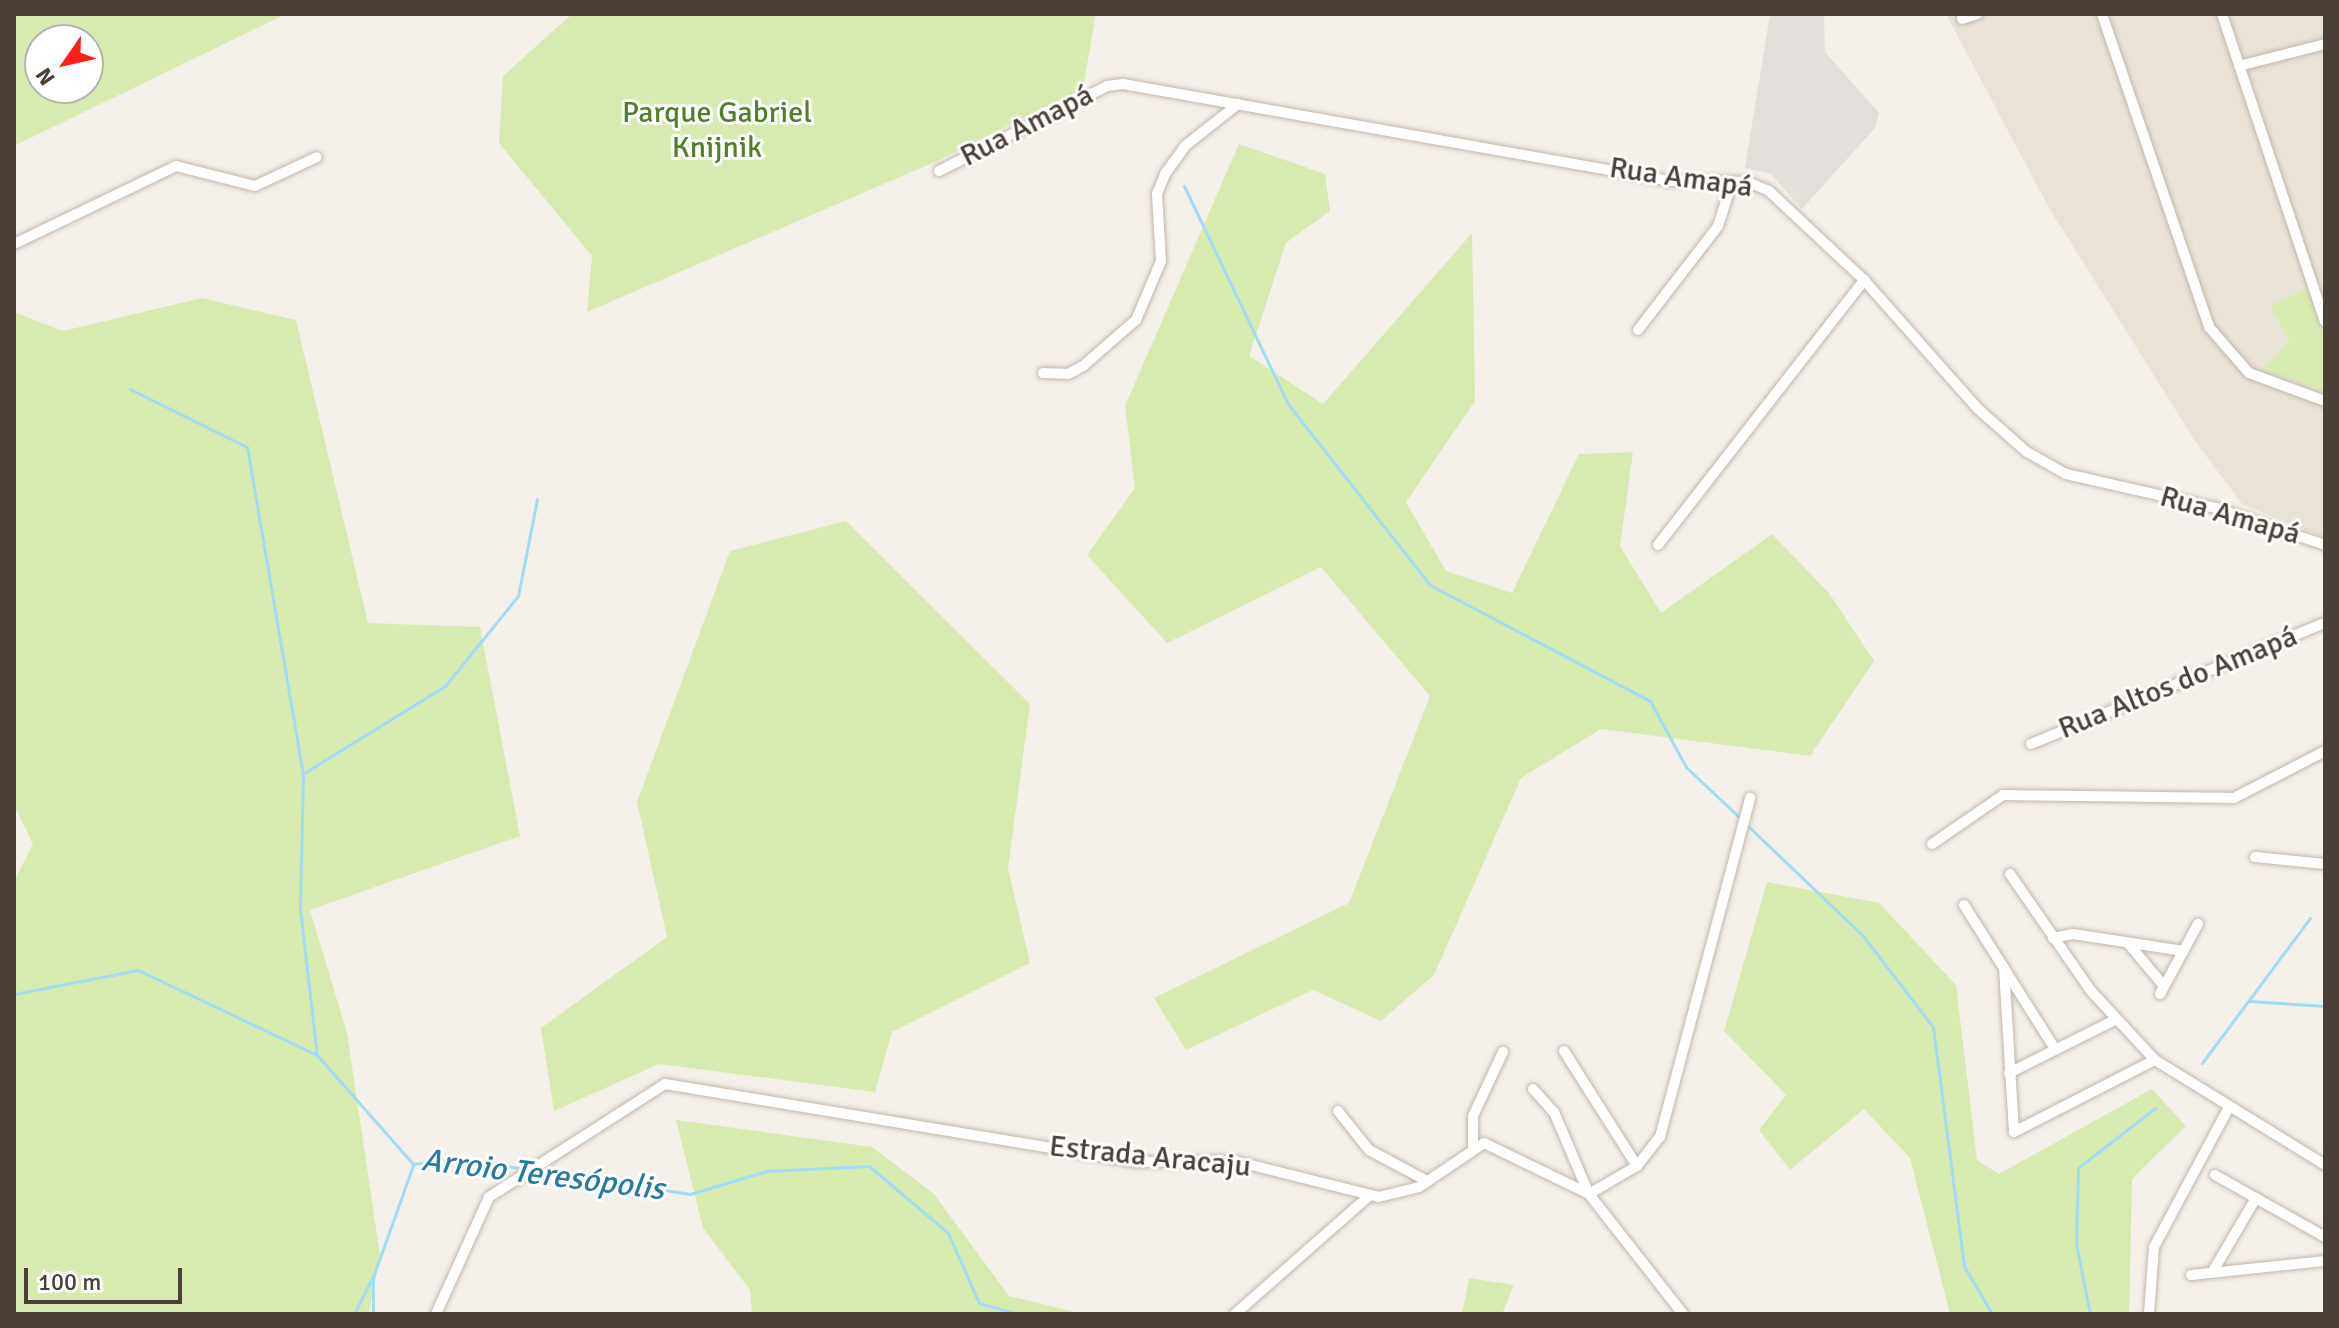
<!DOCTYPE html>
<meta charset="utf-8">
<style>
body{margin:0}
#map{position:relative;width:2339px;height:1328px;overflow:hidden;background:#f5f0ea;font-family:Signika,sans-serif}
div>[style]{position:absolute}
.residential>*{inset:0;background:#e9e2d7}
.industrial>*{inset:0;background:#e5dfdb}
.green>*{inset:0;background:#d7ebb1}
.stream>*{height:3px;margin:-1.5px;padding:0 1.5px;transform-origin:1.5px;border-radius:1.5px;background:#a4dbf4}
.roads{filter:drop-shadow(0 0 2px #c1b7ab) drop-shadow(0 0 2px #c1b7ab)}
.minor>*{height:10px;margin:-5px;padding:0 5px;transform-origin:5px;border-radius:5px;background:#fff}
span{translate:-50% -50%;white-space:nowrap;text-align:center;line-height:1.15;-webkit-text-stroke:6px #fff;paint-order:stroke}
.park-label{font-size:30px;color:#517f27}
.street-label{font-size:30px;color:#4a4037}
.water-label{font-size:32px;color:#277aa2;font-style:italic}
.frame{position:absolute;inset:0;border:16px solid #4a4037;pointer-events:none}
.north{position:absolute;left:24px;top:24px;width:80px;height:80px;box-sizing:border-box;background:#fff;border:2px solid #b7b3af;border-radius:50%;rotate:236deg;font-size:22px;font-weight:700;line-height:32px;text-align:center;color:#4a4037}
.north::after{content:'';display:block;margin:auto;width:28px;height:36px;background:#ff2117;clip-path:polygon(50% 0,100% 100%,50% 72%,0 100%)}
.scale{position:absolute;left:24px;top:1268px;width:158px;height:36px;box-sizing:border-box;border:4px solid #4a4037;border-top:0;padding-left:10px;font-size:24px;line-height:28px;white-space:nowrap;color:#4a4037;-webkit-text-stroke:6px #fff;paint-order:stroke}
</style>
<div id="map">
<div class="residential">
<div style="clip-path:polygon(1946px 14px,2325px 14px,2325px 538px,2242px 504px,2195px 441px,2049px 208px)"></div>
</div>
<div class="industrial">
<div style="clip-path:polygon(1770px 14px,1824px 14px,1825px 52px,1879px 113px,1875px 128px,1802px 209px,1771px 174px,1745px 168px)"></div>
</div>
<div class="green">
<div style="clip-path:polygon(evenodd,14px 14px,286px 14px,14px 146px,14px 14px,88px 40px,88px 88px,40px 88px,40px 40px,88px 40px)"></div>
<div style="clip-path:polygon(572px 14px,1096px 14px,1083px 88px,937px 161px,587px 312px,592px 256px,499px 143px,503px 76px)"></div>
<div style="clip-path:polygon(1239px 144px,1325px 174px,1330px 211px,1286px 243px,1249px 356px,1323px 404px,1472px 233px,1475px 401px,1406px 502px,1446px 571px,1512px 593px,1579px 454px,1633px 452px,1620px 546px,1661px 613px,1772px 534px,1829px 593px,1874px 661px,1810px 756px,1601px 729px,1521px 778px,1434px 975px,1381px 1021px,1313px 990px,1186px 1050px,1154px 998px,1349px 903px,1430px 696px,1321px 567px,1167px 643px,1087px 555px,1135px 488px,1125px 406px)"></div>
<div style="clip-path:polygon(2307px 288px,2325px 341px,2325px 390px,2262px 370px,2289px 341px,2270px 306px)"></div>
<div style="clip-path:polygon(202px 298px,296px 320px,368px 623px,480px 627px,520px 836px,310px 910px,347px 1033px,380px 1255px,369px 1314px,14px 1314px,14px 881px,33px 844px,14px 806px,14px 312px,63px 331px)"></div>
<div style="clip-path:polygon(846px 521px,1030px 704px,1008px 868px,1030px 963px,892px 1032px,875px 1092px,659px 1064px,554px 1111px,541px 1028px,667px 937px,637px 802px,730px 551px)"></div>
<div style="clip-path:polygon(1767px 882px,1879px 903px,1956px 985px,1977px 1160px,1999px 1174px,2152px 1089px,2186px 1126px,2132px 1179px,2129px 1314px,1950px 1314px,1910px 1158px,1864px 1109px,1790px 1170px,1759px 1130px,1786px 1095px,1724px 1031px)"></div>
<div style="clip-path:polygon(676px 1120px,872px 1147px,934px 1194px,1009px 1296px,1083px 1314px,752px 1314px,750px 1290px,703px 1228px)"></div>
<div style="clip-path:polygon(1469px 1278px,1514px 1285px,1502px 1314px,1462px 1314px)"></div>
</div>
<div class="stream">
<div style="left:1184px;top:186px;width:242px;rotate:64.5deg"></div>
<div style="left:1288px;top:404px;width:230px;rotate:51.9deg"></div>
<div style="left:1430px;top:585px;width:249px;rotate:27.8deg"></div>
<div style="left:1650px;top:701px;width:75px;rotate:61.4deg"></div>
<div style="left:1686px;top:767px;width:77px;rotate:43.4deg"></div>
<div style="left:130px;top:389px;width:131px;rotate:26.4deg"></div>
<div style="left:247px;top:447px;width:331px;rotate:80.3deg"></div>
<div style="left:303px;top:773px;width:136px;rotate:91.3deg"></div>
<div style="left:300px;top:909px;width:147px;rotate:83.4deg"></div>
<div style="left:304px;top:773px;width:166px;rotate:-31.7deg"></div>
<div style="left:445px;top:686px;width:116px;rotate:-51deg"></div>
<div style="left:518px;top:596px;width:99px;rotate:-78.9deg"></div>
<div style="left:1747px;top:825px;width:161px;rotate:43.7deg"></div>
<div style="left:1863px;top:936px;width:115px;rotate:52.4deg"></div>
<div style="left:1933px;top:1027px;width:241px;rotate:82.6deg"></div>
<div style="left:1964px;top:1266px;width:56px;rotate:59.7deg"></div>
<div style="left:14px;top:994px;width:126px;rotate:-11deg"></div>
<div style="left:138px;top:970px;width:198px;rotate:25.4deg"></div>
<div style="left:317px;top:1055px;width:145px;rotate:48.6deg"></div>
<div style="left:413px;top:1164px;width:37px;rotate:-9deg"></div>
<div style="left:450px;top:1158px;width:77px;rotate:8.2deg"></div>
<div style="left:2249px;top:1001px;width:76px;rotate:3.8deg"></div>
<div style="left:2202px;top:1063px;width:181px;rotate:-53.3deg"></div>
<div style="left:538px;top:1170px;width:154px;rotate:9deg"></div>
<div style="left:690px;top:1194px;width:79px;rotate:-16.8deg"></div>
<div style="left:766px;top:1171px;width:103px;rotate:-2.8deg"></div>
<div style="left:869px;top:1166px;width:104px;rotate:40.3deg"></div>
<div style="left:948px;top:1233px;width:77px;rotate:66.1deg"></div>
<div style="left:979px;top:1303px;width:41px;rotate:15.8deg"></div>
<div style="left:354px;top:1314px;width:40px;rotate:-63.4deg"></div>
<div style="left:373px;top:1314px;width:37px;rotate:-90deg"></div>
<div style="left:373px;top:1277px;width:119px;rotate:-70.3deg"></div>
<div style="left:2090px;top:1314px;width:72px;rotate:-101.2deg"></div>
<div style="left:2076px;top:1243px;width:75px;rotate:-88.5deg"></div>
<div style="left:2078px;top:1168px;width:98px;rotate:-37.9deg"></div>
</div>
<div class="roads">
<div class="minor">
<div style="left:2102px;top:14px;width:331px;rotate:71.1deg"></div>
<div style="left:2209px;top:327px;width:61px;rotate:49deg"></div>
<div style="left:2249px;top:373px;width:81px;rotate:20.2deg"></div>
<div style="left:2222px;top:14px;width:324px;rotate:71.5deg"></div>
<div style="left:1962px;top:19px;width:16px;rotate:-18deg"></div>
<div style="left:2239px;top:66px;width:89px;rotate:-14.3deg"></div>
<div style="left:939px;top:171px;width:188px;rotate:-26.8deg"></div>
<div style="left:1107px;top:86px;width:16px;rotate:-7deg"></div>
<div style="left:1123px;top:84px;width:557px;rotate:10.04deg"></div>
<div style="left:1671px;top:181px;width:77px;rotate:0.7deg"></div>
<div style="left:1748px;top:182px;width:23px;rotate:23deg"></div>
<div style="left:1769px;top:191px;width:130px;rotate:43.1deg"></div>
<div style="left:1864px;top:280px;width:172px;rotate:48.5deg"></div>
<div style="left:1978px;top:409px;width:65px;rotate:41.3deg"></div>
<div style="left:2027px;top:452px;width:45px;rotate:29.4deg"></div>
<div style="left:2066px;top:474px;width:154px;rotate:12.8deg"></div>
<div style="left:2216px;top:508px;width:115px;rotate:18.7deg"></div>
<div style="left:14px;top:244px;width:180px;rotate:-25.7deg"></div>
<div style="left:176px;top:166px;width:81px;rotate:14.2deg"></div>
<div style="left:255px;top:186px;width:68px;rotate:-25.1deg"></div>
<div style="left:1638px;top:330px;width:131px;rotate:-52.4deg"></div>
<div style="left:1718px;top:226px;width:46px;rotate:-72.3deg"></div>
<div style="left:1043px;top:373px;width:25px;rotate:2deg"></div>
<div style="left:1068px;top:374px;width:17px;rotate:-28deg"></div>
<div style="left:1083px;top:366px;width:70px;rotate:-41deg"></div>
<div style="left:1136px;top:320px;width:64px;rotate:-67deg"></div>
<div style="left:1161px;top:261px;width:67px;rotate:-93.4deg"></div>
<div style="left:1157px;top:194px;width:22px;rotate:-68deg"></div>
<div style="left:1165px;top:174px;width:34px;rotate:-54deg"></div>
<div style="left:1185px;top:146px;width:68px;rotate:-38.4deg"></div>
<div style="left:1658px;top:545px;width:336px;rotate:-52.1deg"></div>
<div style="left:2031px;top:744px;width:318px;rotate:-22.4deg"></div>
<div style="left:1932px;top:844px;width:86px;rotate:-34.6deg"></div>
<div style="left:2003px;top:795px;width:231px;rotate:0.7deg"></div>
<div style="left:2234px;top:798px;width:102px;rotate:-27.3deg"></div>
<div style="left:2255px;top:857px;width:70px;rotate:5.7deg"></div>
<div style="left:2010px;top:874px;width:142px;rotate:55.3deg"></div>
<div style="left:2091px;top:991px;width:94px;rotate:47.2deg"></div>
<div style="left:2155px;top:1060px;width:200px;rotate:31.7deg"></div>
<div style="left:1964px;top:905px;width:170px;rotate:57.7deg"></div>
<div style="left:2053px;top:938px;width:20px;rotate:-11deg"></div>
<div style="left:2073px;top:934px;width:112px;rotate:8.7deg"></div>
<div style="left:2128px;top:943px;width:56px;rotate:50.1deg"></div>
<div style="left:2004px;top:968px;width:164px;rotate:86.5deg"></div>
<div style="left:2014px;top:1132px;width:158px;rotate:-27.1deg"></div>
<div style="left:2160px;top:994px;width:80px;rotate:-61.5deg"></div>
<div style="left:1564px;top:1051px;width:136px;rotate:57.6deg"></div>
<div style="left:2009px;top:1073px;width:119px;rotate:-26.6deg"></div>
<div style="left:1533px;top:1089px;width:31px;rotate:48deg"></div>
<div style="left:1554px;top:1112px;width:89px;rotate:66.9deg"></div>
<div style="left:1338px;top:1111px;width:50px;rotate:51.5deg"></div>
<div style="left:1369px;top:1150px;width:66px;rotate:28.1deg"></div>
<div style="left:1473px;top:1146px;width:30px;rotate:-90deg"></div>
<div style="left:1473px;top:1116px;width:71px;rotate:-64.9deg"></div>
<div style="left:2215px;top:1175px;width:126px;rotate:29.4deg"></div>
<div style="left:1589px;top:1194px;width:56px;rotate:-30.3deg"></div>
<div style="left:1637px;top:1166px;width:37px;rotate:-52deg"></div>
<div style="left:1660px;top:1137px;width:351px;rotate:-75.1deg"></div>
<div style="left:2213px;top:1271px;width:85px;rotate:-59.5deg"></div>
<div style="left:2191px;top:1275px;width:135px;rotate:-6deg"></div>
<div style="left:436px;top:1314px;width:128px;rotate:-65.6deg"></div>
<div style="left:489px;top:1197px;width:209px;rotate:-32.7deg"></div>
<div style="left:665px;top:1084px;width:476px;rotate:9.4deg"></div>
<div style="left:1135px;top:1162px;width:100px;rotate:-0.6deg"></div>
<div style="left:1235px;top:1161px;width:148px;rotate:14deg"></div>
<div style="left:1379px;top:1197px;width:41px;rotate:-14deg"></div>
<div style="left:1419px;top:1187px;width:78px;rotate:-34.1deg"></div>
<div style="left:1484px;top:1143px;width:117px;rotate:25.9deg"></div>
<div style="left:1589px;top:1194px;width:152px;rotate:51.9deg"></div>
<div style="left:1235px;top:1314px;width:180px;rotate:-41.4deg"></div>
<div style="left:2149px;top:1314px;width:67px;rotate:-85.7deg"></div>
<div style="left:2154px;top:1247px;width:157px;rotate:-61.8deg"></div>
</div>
</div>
<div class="park-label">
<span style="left:717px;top:130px">Parque Gabriel<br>Knijnik</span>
</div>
<div class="street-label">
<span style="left:1027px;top:126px;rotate:-27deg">Rua Amapá</span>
<span style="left:1681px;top:178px;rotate:8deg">Rua Amapá</span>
<span style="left:2230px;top:516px;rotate:16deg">Rua Amapá</span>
<span style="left:2178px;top:683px;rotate:-22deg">Rua Altos do Amapá</span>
<span style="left:1150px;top:1157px;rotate:6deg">Estrada Aracaju</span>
</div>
<div class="water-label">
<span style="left:543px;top:1175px;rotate:7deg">Arroio Teresópolis</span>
</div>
<div class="frame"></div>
<div class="north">N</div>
<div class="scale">100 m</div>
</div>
